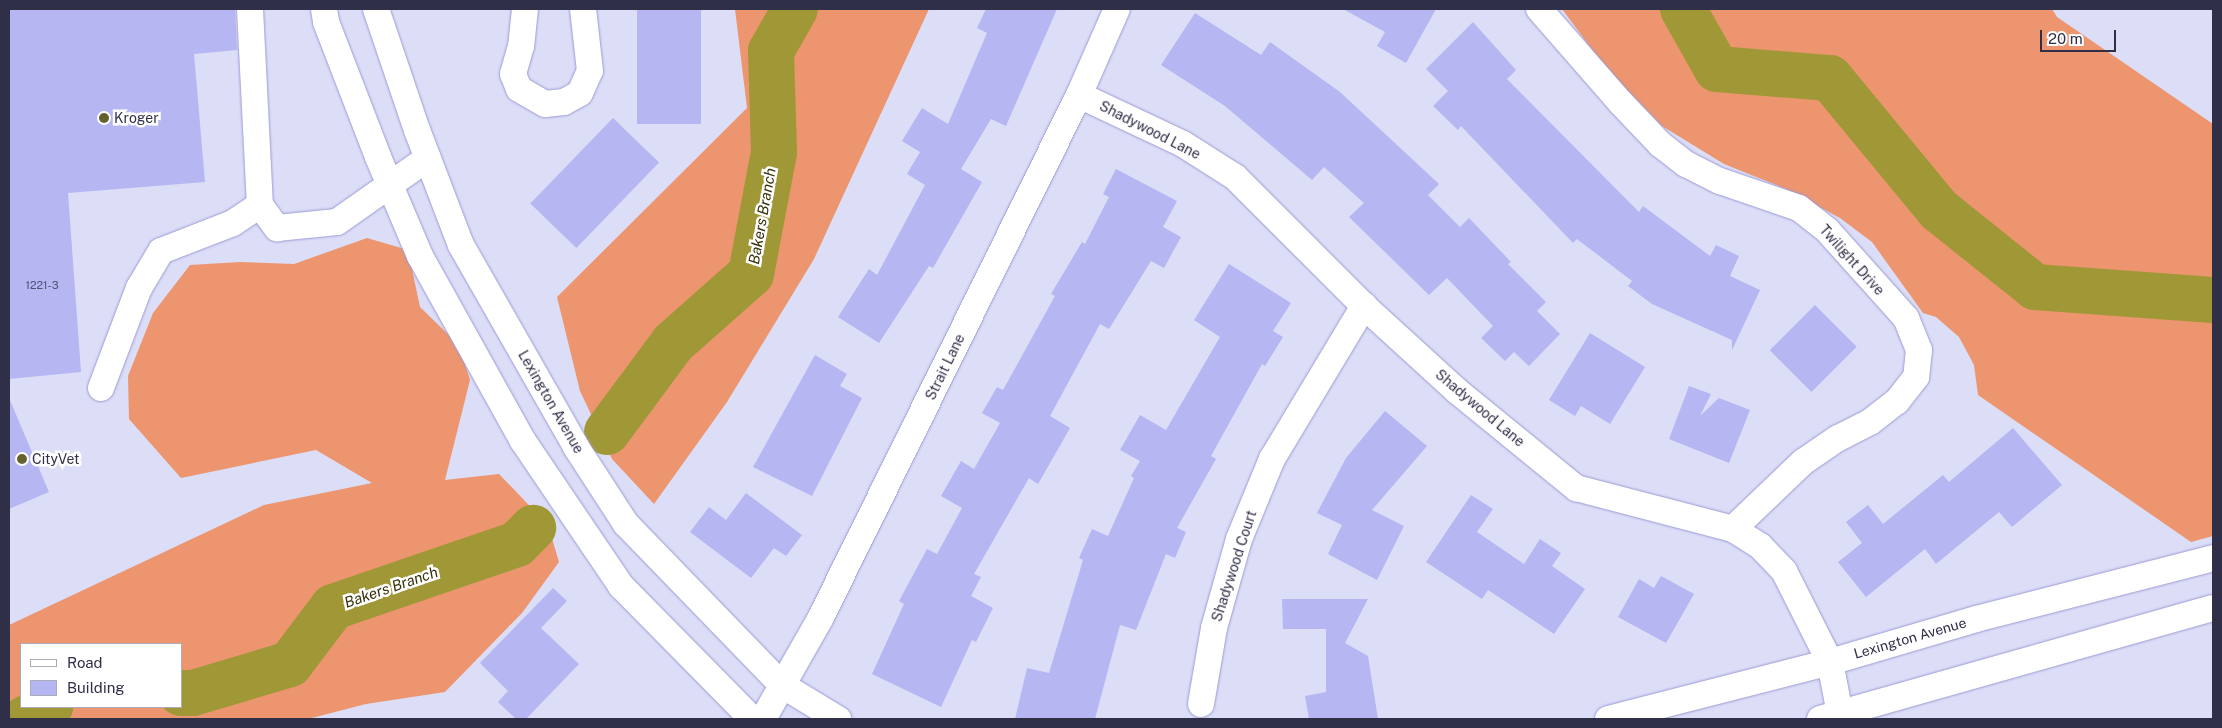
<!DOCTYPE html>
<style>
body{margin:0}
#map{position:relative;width:2222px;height:728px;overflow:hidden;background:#dcddf6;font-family:"Public Sans",sans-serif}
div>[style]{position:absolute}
.forest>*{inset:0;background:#ec956f}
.river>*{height:46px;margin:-23px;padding:0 23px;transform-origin:23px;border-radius:23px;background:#a09837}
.building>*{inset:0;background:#b6b6f3;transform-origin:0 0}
.roads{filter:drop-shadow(0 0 1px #9b9ad6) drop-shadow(0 0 1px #9b9ad6)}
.minor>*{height:26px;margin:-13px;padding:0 13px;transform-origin:13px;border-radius:13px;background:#fff}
.dots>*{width:14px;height:14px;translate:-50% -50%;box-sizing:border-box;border:2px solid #fff;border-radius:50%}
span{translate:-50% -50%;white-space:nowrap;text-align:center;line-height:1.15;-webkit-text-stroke:5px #fff;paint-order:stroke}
.number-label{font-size:11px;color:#525173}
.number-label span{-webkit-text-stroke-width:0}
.poi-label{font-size:14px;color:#302f48}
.left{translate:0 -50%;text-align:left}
.street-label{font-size:14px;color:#302f48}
.water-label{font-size:15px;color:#363208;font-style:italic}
.frame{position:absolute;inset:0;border:10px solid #302f48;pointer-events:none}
.legend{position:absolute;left:20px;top:643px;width:162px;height:65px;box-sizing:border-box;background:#fff;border:1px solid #acacb6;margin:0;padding:6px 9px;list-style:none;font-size:15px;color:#302f48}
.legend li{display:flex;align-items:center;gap:10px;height:25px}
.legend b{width:25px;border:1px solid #acacb6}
.scale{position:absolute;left:2040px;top:30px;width:76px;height:22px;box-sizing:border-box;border:2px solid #302f48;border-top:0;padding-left:6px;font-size:15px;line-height:18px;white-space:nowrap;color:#302f48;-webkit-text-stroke:4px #fff;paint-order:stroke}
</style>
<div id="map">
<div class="forest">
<div style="clip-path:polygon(735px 9px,929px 9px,814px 259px,727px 402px,654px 504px,612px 459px,580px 391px,557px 297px,747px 108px)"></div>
<div style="clip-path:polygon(1562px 9px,2052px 9px,2057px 17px,2213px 124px,2213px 536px,2191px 542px,1978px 395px,1974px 365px,1959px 337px,1936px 317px,1923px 313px,1872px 242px,1840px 218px,1786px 189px,1724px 164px,1662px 126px,1605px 67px)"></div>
<div style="clip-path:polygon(evenodd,367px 238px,408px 250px,420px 307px,459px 345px,470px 380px,445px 480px,499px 474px,548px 525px,559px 562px,522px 613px,445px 692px,366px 704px,308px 719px,9px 719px,9px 625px,264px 505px,372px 483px,316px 450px,181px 478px,129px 419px,128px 376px,153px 313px,190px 265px,240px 262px,294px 264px,367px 238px,21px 644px,181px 644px,181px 707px,21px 707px,21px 644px)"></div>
</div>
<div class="river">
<div style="left:1683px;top:9px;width:69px;rotate:60.5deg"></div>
<div style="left:1717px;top:69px;width:113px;rotate:4.6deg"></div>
<div style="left:1830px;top:78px;width:171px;rotate:50.5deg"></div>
<div style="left:1939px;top:210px;width:123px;rotate:38.7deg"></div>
<div style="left:2035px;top:287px;width:178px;rotate:4.2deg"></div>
<div style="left:607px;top:432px;width:111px;rotate:-53.4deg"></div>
<div style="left:673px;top:343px;width:104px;rotate:-41.5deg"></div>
<div style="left:751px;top:274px;width:124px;rotate:-79.3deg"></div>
<div style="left:774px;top:152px;width:101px;rotate:-91.7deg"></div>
<div style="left:771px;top:51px;width:48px;rotate:-60.3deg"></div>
<div style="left:181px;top:693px;width:12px"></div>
<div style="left:193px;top:693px;width:101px;rotate:-16.6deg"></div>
<div style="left:290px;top:664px;width:71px;rotate:-53deg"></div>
<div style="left:333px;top:607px;width:194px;rotate:-18.9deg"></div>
<div style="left:517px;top:544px;width:23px;rotate:-45deg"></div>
<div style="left:25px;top:719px;width:28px;rotate:-26deg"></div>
</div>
<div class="building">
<div style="clip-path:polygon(9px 9px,235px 9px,237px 50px,194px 54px,205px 182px,68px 193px,81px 372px,9px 379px)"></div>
<div style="left:637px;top:9px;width:64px;height:115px"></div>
<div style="clip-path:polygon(986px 9px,1057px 9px,1006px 126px,991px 119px,961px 169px,982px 182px,933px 268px,929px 266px,879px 343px,838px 317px,869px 269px,877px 275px,925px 185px,907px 174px,920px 152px,902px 141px,922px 108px,948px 124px,987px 33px,977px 28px)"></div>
<div style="clip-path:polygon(1343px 9px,1436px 9px,1406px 63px,1377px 46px,1385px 32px)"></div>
<div style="clip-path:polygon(1195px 13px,1261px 55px,1270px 42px,1340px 92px,1439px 184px,1428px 195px,1460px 227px,1469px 218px,1511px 262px,1508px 264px,1546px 302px,1537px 311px,1560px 334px,1529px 366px,1514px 352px,1505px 361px,1481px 338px,1493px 326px,1447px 278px,1429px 295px,1349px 217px,1364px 203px,1324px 167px,1312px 180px,1225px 106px,1161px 65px)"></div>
<div style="clip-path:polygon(1473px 22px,1516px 70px,1507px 79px,1639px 212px,1643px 206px,1710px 256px,1716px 245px,1739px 256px,1730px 276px,1760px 290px,1732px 350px,1732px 340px,1652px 304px,1628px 286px,1632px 281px,1577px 239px,1573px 243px,1461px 126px,1458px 130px,1433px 106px,1448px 91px,1426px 69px)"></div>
<div style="left:613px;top:118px;width:64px;height:119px;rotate:44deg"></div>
<div style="clip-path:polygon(1116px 169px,1177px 201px,1163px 227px,1181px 237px,1164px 268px,1151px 261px,1109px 329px,1100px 324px,1050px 416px,1070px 428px,1038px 484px,1029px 478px,974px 574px,981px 577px,971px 596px,993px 608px,976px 642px,972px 640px,941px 707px,872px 674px,904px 604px,899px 601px,927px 549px,937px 554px,962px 508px,941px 496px,961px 461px,974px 469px,1000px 423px,982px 413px,997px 387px,1003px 390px,1055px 296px,1051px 294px,1082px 242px,1085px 244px,1109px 197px,1103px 194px)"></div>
<div style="clip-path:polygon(1229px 264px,1291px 303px,1273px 331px,1283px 337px,1265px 366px,1262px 364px,1211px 456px,1216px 459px,1177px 528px,1186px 532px,1175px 558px,1166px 554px,1136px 630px,1120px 625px,1095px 719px,1015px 719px,1027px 668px,1049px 673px,1083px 560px,1079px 558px,1092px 529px,1108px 536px,1134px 478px,1131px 476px,1140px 461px,1120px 450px,1140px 415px,1166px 430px,1220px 337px,1194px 320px)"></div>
<div style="left:1815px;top:305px;width:59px;height:64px;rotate:45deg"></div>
<div style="clip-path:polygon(1590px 333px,1645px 367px,1610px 424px,1581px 406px,1575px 416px,1549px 400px)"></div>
<div style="clip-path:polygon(815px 355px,847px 374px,840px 386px,862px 398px,812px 496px,753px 467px)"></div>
<div style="clip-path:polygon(1689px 386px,1711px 394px,1700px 416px,1719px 398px,1750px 410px,1729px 463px,1669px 439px)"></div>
<div style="clip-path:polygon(9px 398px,49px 492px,9px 509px)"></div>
<div style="clip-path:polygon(1385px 411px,1427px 446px,1372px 510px,1404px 526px,1377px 580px,1328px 554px,1342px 525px,1317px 513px,1346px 458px)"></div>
<div style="clip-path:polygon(2013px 428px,2062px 485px,2012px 527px,1999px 512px,1936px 564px,1925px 549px,1866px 597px,1838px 562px,1862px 543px,1846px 522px,1868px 505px,1883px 524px,1943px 475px,1949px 482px)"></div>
<div style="clip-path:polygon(746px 493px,802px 535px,786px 556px,774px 548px,751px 578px,690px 532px,709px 507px,726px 520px)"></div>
<div style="clip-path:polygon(1471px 495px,1493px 509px,1477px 532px,1524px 564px,1540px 539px,1561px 553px,1552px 566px,1585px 589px,1554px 634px,1488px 590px,1482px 599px,1426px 562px)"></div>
<div style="clip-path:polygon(1661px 576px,1694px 594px,1666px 643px,1618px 617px,1639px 579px,1654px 588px)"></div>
<div style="clip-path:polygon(553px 588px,567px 601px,541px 628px,579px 664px,526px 719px,516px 719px,498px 702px,508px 691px,480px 663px)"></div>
<div style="clip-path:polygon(1282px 599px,1368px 599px,1345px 643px,1368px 656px,1378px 719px,1309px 719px,1305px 696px,1326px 692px,1326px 629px,1283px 629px)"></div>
</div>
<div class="roads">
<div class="minor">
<div style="left:250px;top:9px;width:196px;rotate:87.1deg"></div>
<div style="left:260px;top:205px;width:29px;rotate:54deg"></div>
<div style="left:277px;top:228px;width:60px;rotate:-5.7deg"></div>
<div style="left:337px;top:222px;width:111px;rotate:-35.1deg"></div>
<div style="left:324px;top:9px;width:13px;rotate:81deg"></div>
<div style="left:326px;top:22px;width:145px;rotate:68.9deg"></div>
<div style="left:378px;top:157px;width:108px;rotate:67deg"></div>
<div style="left:420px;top:256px;width:212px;rotate:60.9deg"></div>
<div style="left:523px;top:441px;width:175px;rotate:55.9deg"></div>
<div style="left:621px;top:586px;width:187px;rotate:45.4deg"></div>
<div style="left:376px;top:9px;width:128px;rotate:71.3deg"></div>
<div style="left:417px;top:130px;width:123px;rotate:69.1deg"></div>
<div style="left:461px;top:245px;width:232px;rotate:60.3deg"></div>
<div style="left:576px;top:447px;width:92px;rotate:57deg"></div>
<div style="left:626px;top:524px;width:224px;rotate:45.9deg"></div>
<div style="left:782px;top:685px;width:66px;rotate:31.3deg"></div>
<div style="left:525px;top:9px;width:37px;rotate:96deg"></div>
<div style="left:521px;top:46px;width:29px;rotate:106deg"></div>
<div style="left:513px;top:74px;width:16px;rotate:68deg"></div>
<div style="left:519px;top:89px;width:30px;rotate:30deg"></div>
<div style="left:545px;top:104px;width:19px;rotate:-6deg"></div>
<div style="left:564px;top:102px;width:18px;rotate:-29deg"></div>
<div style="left:580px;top:93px;width:24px;rotate:-66deg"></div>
<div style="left:590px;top:71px;width:62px;rotate:-96.4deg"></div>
<div style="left:1539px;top:9px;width:125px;rotate:48.9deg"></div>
<div style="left:1621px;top:103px;width:57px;rotate:46.4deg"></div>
<div style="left:1660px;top:144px;width:33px;rotate:38deg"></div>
<div style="left:1686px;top:164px;width:38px;rotate:27deg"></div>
<div style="left:1720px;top:181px;width:83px;rotate:18.9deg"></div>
<div style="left:1799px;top:208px;width:36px;rotate:38deg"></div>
<div style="left:1827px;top:230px;width:118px;rotate:48.1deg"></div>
<div style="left:1906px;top:318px;width:35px;rotate:68deg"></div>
<div style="left:1919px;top:350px;width:27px;rotate:96deg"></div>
<div style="left:1916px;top:377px;width:31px;rotate:128deg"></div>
<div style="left:1897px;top:401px;width:34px;rotate:142deg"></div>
<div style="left:1870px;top:422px;width:36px;rotate:153deg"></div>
<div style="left:1838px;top:438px;width:42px;rotate:145.6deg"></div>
<div style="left:1803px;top:462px;width:97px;rotate:136.3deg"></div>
<div style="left:1079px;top:95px;width:115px;rotate:25.2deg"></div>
<div style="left:1183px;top:144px;width:62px;rotate:32.4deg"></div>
<div style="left:1235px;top:177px;width:182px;rotate:45deg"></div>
<div style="left:1364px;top:306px;width:126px;rotate:42.4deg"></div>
<div style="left:1457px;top:391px;width:154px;rotate:39.2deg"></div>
<div style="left:1576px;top:488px;width:162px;rotate:14.6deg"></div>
<div style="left:1733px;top:529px;width:32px;rotate:32deg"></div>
<div style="left:1760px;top:546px;width:35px;rotate:46deg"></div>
<div style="left:1784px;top:571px;width:102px;rotate:63.2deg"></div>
<div style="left:1830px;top:662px;width:58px;rotate:79.1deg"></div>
<div style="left:101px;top:388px;width:107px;rotate:-69.2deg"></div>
<div style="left:139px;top:288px;width:43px;rotate:-59.3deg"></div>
<div style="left:161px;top:251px;width:77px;rotate:-21.3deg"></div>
<div style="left:233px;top:223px;width:32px;rotate:-34deg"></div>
<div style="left:1201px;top:704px;width:77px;rotate:-80.3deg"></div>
<div style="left:1214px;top:628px;width:92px;rotate:-74.3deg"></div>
<div style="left:1239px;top:539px;width:87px;rotate:-67.6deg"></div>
<div style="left:1272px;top:459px;width:179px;rotate:-59deg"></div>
<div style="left:763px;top:719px;width:115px;rotate:-60.3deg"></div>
<div style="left:820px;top:619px;width:585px;rotate:-63.7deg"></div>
<div style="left:1079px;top:95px;width:94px;rotate:-66.2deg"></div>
<div style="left:1608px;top:719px;width:229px;rotate:-14.4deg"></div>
<div style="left:1830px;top:662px;width:152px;rotate:-16.4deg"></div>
<div style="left:1976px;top:619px;width:245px;rotate:-14.4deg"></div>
<div style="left:1820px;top:719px;width:408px;rotate:-15.8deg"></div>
</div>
</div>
<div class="dots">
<div style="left:104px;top:118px;background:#65612d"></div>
<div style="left:22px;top:459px;background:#65612d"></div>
</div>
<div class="number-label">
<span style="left:42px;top:285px">1221-3</span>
</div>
<div class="poi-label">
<span class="left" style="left:114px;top:118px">Kroger</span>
<span class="left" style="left:32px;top:459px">CityVet</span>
</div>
<div class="street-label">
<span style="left:1150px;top:130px;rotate:27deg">Shadywood Lane</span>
<span style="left:1852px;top:260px;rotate:48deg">Twilight Drive</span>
<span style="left:945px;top:367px;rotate:-64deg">Strait Lane</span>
<span style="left:551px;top:402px;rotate:60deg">Lexington Avenue</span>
<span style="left:1480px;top:408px;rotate:40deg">Shadywood Lane</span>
<span style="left:1234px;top:566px;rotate:-72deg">Shadywood Court</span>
<span style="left:1910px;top:638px;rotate:-16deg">Lexington Avenue</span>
</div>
<div class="water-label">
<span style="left:762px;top:216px;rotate:-80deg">Bakers Branch</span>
<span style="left:391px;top:587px;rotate:-19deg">Bakers Branch</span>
</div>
<div class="frame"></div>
<ul class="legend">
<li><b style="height:6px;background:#fff"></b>Road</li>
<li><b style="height:14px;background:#b6b6f3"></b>Building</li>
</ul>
<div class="scale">20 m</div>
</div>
